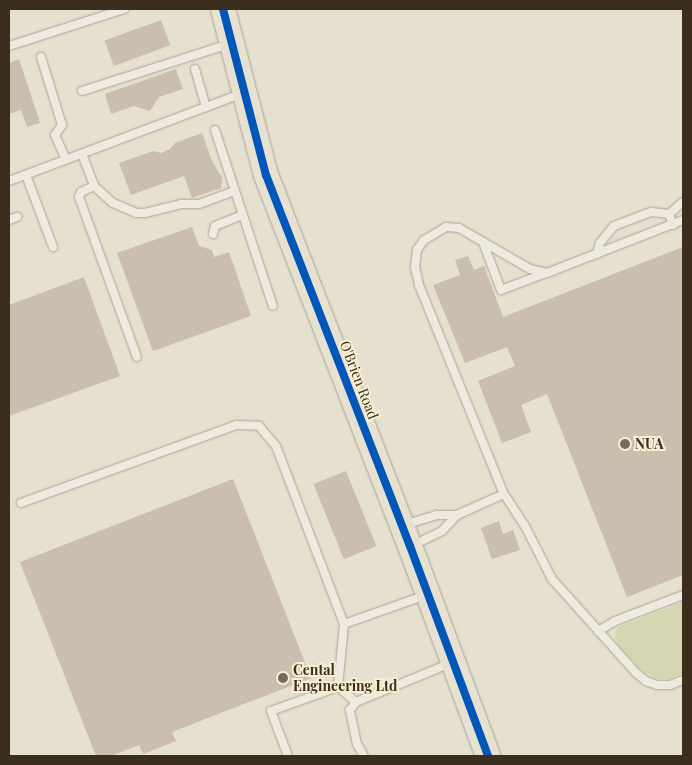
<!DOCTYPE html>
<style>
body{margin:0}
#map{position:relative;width:692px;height:765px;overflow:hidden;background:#e6e0ce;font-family:"Playfair Display",serif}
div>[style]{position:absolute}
.green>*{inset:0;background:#d4d7af}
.building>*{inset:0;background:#cabeae;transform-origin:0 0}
.roads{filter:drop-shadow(0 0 1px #aba597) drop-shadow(0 0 1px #aba597)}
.service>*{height:8px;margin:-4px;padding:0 4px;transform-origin:4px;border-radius:4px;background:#eeeae0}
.primary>*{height:24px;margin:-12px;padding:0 12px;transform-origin:12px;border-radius:12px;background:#e6e1d1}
.cycleway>*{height:8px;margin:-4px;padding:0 4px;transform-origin:4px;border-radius:4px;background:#0057b8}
.dots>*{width:14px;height:14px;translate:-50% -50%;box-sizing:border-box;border:2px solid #f7efd3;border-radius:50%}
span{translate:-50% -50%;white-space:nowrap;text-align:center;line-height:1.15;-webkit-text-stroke:4px #f7efd3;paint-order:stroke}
.street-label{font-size:14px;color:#3b2e1d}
.poi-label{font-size:14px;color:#3b2e1d;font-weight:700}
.left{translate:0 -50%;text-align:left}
.frame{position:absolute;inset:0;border:10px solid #3b2e1d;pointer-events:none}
</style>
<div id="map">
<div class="green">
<div style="clip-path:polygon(683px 602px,683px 673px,668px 679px,655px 678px,642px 671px,618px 646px,615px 638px,616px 630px,618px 627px)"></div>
</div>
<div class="building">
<div style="left:161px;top:20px;width:27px;height:60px;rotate:70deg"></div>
<div style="clip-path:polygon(19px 59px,40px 123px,27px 127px,21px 110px,9px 114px,9px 63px)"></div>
<div style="clip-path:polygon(176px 69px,183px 89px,159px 97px,150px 111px,134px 106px,111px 114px,105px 94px)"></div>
<div style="clip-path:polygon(202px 133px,212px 161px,222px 178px,221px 188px,192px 198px,184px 176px,131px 195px,119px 163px,153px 151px,161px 153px,170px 149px,175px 143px)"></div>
<div style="clip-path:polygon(192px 227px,199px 246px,212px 250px,214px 257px,229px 252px,251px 316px,153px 351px,117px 253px)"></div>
<div style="clip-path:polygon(683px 247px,683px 575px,627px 597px,547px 394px,521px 405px,531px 432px,502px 443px,478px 381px,515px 366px,507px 347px,465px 363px,433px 285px,460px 275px,455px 260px,468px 256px,474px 270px,484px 266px,503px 317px)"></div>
<div style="clip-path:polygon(84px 277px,120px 376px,9px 416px,9px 305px)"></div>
<div style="left:346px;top:471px;width:81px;height:35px;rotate:68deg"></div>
<div style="clip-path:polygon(233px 479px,311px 678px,172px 732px,176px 741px,143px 754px,139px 745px,111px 756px,96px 756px,20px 562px)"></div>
<div style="clip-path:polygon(499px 521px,503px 534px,513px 530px,520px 550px,492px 559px,481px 528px)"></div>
</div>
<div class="roads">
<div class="service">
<div style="left:9px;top:46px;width:121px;rotate:-17.8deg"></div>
<div style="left:41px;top:57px;width:71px;rotate:72.8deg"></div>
<div style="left:62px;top:125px;width:12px;rotate:125deg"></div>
<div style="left:55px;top:135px;width:27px;rotate:66deg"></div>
<div style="left:195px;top:69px;width:40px;rotate:74deg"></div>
<div style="left:82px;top:91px;width:154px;rotate:-17.7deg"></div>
<div style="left:215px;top:130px;width:185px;rotate:71.8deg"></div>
<div style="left:82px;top:154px;width:34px;rotate:69deg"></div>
<div style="left:94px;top:186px;width:25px;rotate:42deg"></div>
<div style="left:113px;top:203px;width:25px;rotate:23deg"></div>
<div style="left:136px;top:213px;width:9px"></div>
<div style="left:145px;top:213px;width:37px;rotate:-14deg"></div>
<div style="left:181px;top:204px;width:18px"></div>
<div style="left:199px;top:204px;width:37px;rotate:-20deg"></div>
<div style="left:26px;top:175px;width:77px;rotate:69.4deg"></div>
<div style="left:9px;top:181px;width:248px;rotate:-20.6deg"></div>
<div style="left:94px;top:186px;width:14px;rotate:155deg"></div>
<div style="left:81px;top:192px;width:5px;rotate:112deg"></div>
<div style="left:79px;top:197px;width:170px;rotate:70.1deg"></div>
<div style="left:9px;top:220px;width:9px;rotate:-21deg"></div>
<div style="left:683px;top:220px;width:146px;rotate:158.7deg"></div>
<div style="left:547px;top:273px;width:17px;rotate:-167deg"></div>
<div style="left:530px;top:269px;width:82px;rotate:-150deg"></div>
<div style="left:459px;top:228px;width:13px;rotate:-176deg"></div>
<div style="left:446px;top:227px;width:26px;rotate:149deg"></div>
<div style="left:424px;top:240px;width:12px;rotate:125deg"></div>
<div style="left:417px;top:250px;width:17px;rotate:97deg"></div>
<div style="left:415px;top:267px;width:18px;rotate:77deg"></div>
<div style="left:419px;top:285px;width:226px;rotate:67.9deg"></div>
<div style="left:504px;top:494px;width:38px;rotate:57deg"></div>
<div style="left:525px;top:526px;width:59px;rotate:63deg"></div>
<div style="left:552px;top:579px;width:126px;rotate:48.2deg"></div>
<div style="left:636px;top:673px;width:13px;rotate:39deg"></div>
<div style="left:646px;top:681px;width:12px;rotate:20deg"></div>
<div style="left:657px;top:685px;width:13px"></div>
<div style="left:670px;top:685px;width:14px;rotate:-21deg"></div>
<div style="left:673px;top:225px;width:12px;rotate:-110deg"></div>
<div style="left:669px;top:214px;width:18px;rotate:-41deg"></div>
<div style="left:213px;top:234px;width:8px;rotate:-76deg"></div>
<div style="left:215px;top:226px;width:29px;rotate:-22deg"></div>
<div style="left:483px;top:242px;width:51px;rotate:69.4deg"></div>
<div style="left:501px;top:290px;width:48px;rotate:-20.7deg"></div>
<div style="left:597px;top:254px;width:11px;rotate:-75deg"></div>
<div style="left:600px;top:243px;width:22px;rotate:-51deg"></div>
<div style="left:614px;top:226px;width:40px;rotate:-21deg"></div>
<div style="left:651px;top:212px;width:18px;rotate:6deg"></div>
<div style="left:21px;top:503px;width:229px;rotate:-19.9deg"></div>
<div style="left:236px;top:425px;width:23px;rotate:2deg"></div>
<div style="left:259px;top:426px;width:26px;rotate:50deg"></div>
<div style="left:276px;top:446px;width:191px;rotate:69.1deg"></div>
<div style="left:344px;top:624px;width:63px;rotate:95.4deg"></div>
<div style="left:457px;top:515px;width:51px;rotate:-24.1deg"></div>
<div style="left:404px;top:525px;width:34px;rotate:-17deg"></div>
<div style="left:437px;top:515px;width:20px"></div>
<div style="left:457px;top:515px;width:22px;rotate:133deg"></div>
<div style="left:442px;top:531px;width:32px;rotate:154deg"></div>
<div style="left:344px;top:624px;width:87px;rotate:-19.5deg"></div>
<div style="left:598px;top:631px;width:20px;rotate:-30deg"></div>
<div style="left:615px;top:621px;width:73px;rotate:-20.9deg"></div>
<div style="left:288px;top:756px;width:48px;rotate:-110.7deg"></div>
<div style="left:271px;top:711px;width:71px;rotate:-19.7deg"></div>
<div style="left:338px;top:687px;width:23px;rotate:40deg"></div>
<div style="left:364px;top:756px;width:14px;rotate:-120deg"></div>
<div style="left:357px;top:744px;width:35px;rotate:-102deg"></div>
<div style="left:350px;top:710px;width:10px;rotate:-53deg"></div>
<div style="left:356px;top:702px;width:103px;rotate:-22.3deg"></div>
</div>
<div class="primary">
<div style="left:223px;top:9px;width:171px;rotate:75.5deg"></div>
<div style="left:266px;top:175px;width:398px;rotate:68.8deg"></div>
<div style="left:410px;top:546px;width:224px;rotate:69.6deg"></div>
</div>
</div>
<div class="cycleway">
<div style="left:223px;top:9px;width:171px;rotate:75.5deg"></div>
<div style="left:266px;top:175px;width:398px;rotate:68.8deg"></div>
<div style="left:410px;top:546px;width:224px;rotate:69.6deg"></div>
</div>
<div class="dots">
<div style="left:625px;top:444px;background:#776c5b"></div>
<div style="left:283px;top:678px;background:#776c5b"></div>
</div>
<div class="street-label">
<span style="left:359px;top:380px;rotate:69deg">O'Brien Road</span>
</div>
<div class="poi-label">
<span class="left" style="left:635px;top:444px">NUA</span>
<span class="left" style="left:293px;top:678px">Cental<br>Engineering Ltd</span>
</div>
<div class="frame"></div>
</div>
